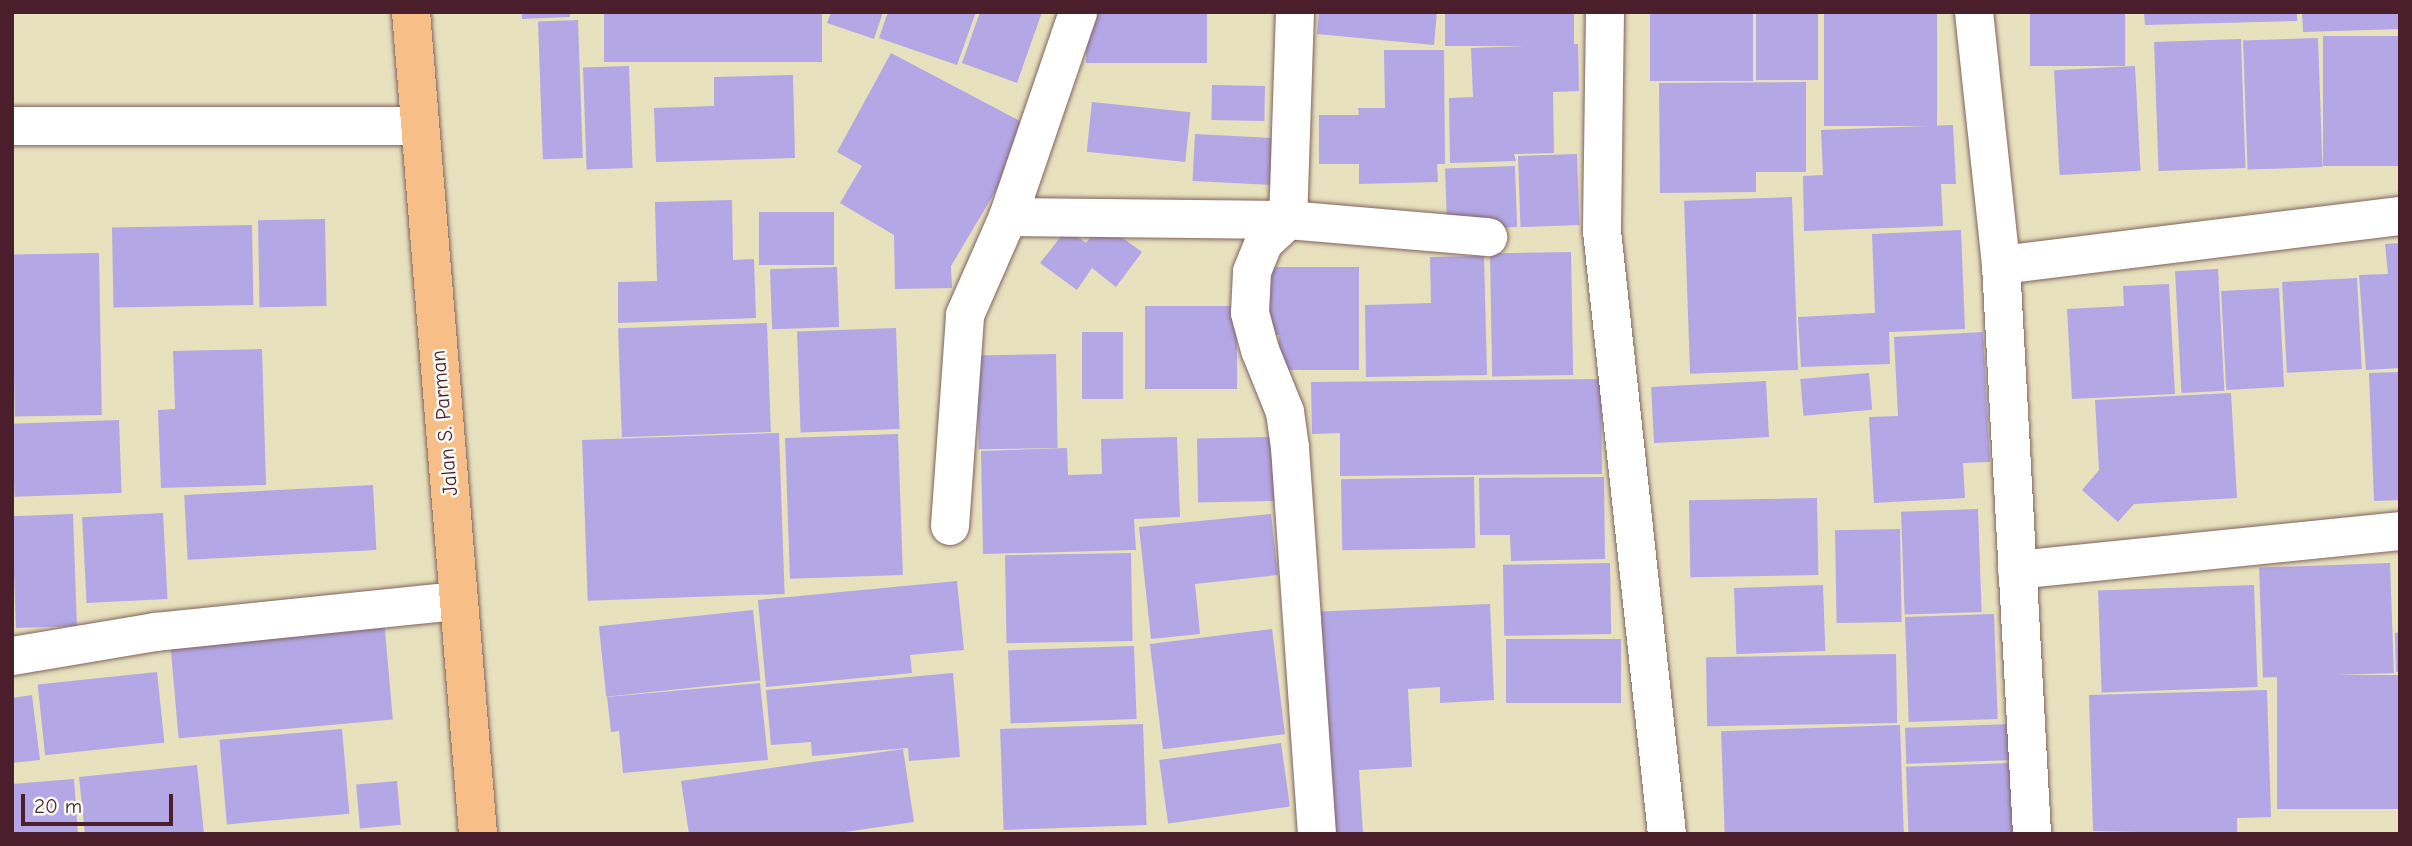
<!DOCTYPE html>
<style>
body{margin:0}
#map{position:relative;width:2412px;height:846px;overflow:hidden;background:#e7e1be;font-family:"Comic Neue",sans-serif}
div>[style]{position:absolute}
.building>*{inset:0;background:#b3a7e6;transform-origin:0 0}
.roads{filter:drop-shadow(0 0 2px #81635e) drop-shadow(0 0 2px #81635e)}
.street>*{height:38px;margin:-19px;padding:0 19px;transform-origin:19px;border-radius:19px;background:#fff}
.primary>*{height:38px;margin:-19px;padding:0 19px;transform-origin:19px;border-radius:19px;background:#f7be88}
span{translate:-50% -50%;white-space:nowrap;text-align:center;line-height:1.15;-webkit-text-stroke:5px #fdfcf7;paint-order:stroke}
.street-label{font-size:21px;color:#4a1f2b}
.frame{position:absolute;inset:0;border:14px solid #4a1f2b;pointer-events:none}
.scale{position:absolute;left:21px;top:794px;width:152px;height:32px;box-sizing:border-box;border:4px solid #4a1f2b;border-top:0;padding-left:9px;font-size:21px;line-height:24px;white-space:nowrap;color:#4a1f2b;-webkit-text-stroke:5px #fdfcf7;paint-order:stroke}
</style>
<div id="map">
<div class="building">
<div style="clip-path:polygon(522px 12px,570px 12px,570px 17px,522px 19px)"></div>
<div style="left:604px;top:12px;width:218px;height:50px"></div>
<div style="clip-path:polygon(831px 12px,883px 12px,874px 39px,827px 23px)"></div>
<div style="clip-path:polygon(888px 12px,976px 12px,957px 65px,879px 38px)"></div>
<div style="clip-path:polygon(980px 12px,1042px 12px,1017px 83px,962px 63px)"></div>
<div style="left:1086px;top:12px;width:121px;height:51px"></div>
<div style="clip-path:polygon(1319px 12px,1437px 12px,1434px 45px,1317px 34px)"></div>
<div style="left:1445px;top:12px;width:129px;height:34px"></div>
<div style="left:1650px;top:12px;width:103px;height:69px"></div>
<div style="left:1756px;top:12px;width:62px;height:68px"></div>
<div style="left:1824px;top:12px;width:113px;height:114px"></div>
<div style="left:2030px;top:12px;width:95px;height:54px"></div>
<div style="clip-path:polygon(2144px 12px,2297px 12px,2297px 21px,2145px 25px)"></div>
<div style="clip-path:polygon(2302px 12px,2400px 12px,2400px 29px,2303px 32px)"></div>
<div style="left:578px;top:20px;width:138px;height:40px;rotate:88deg"></div>
<div style="left:2400px;top:36px;width:130px;height:77px;rotate:90deg"></div>
<div style="left:2318px;top:38px;width:129px;height:75px;rotate:88deg"></div>
<div style="left:2241px;top:39px;width:129px;height:87px;rotate:88deg"></div>
<div style="clip-path:polygon(1578px 44px,1579px 91px,1553px 92px,1554px 153px,1514px 154px,1516px 161px,1450px 163px,1449px 98px,1473px 97px,1471px 48px)"></div>
<div style="clip-path:polygon(1384px 50px,1444px 50px,1445px 164px,1437px 164px,1438px 182px,1359px 184px,1359px 164px,1319px 164px,1319px 115px,1359px 115px,1358px 108px,1385px 108px)"></div>
<div style="clip-path:polygon(891px 53px,1033px 128px,951px 266px,952px 288px,895px 289px,894px 235px,840px 203px,862px 166px,837px 152px)"></div>
<div style="left:629px;top:66px;width:102px;height:46px;rotate:88deg"></div>
<div style="left:2135px;top:66px;width:105px;height:81px;rotate:87deg"></div>
<div style="clip-path:polygon(793px 75px,795px 158px,656px 162px,654px 108px,714px 106px,714px 77px)"></div>
<div style="clip-path:polygon(1806px 82px,1806px 172px,1756px 172px,1756px 192px,1660px 193px,1659px 83px)"></div>
<div style="left:1212px;top:85px;width:53px;height:35px;rotate:1deg"></div>
<div style="left:1092px;top:102px;width:99px;height:50px;rotate:6deg"></div>
<div style="clip-path:polygon(1953px 125px,1956px 184px,1941px 184px,1943px 226px,1804px 231px,1803px 176px,1823px 175px,1821px 130px)"></div>
<div style="left:1195px;top:134px;width:88px;height:47px;rotate:3deg"></div>
<div style="left:1577px;top:154px;width:71px;height:59px;rotate:88deg"></div>
<div style="left:1515px;top:166px;width:61px;height:70px;rotate:88deg"></div>
<div style="left:1792px;top:197px;width:173px;height:108px;rotate:88deg"></div>
<div style="clip-path:polygon(732px 200px,733px 260px,754px 259px,756px 318px,618px 323px,618px 282px,657px 281px,655px 202px)"></div>
<div style="left:759px;top:212px;width:75px;height:53px"></div>
<div style="left:325px;top:219px;width:87px;height:67px;rotate:89deg"></div>
<div style="clip-path:polygon(1102px 223px,1142px 252px,1116px 287px,1092px 268px,1077px 290px,1040px 263px,1067px 229px,1086px 243px)"></div>
<div style="left:252px;top:225px;width:80px;height:140px;rotate:89deg"></div>
<div style="clip-path:polygon(1961px 230px,1965px 329px,1889px 332px,1890px 364px,1801px 367px,1798px 317px,1875px 313px,1872px 234px)"></div>
<div style="clip-path:polygon(2400px 243px,2400px 368px,2366px 370px,2359px 275px,2388px 274px,2385px 244px)"></div>
<div style="left:1571px;top:252px;width:123px;height:81px;rotate:89deg"></div>
<div style="left:99px;top:253px;width:162px;height:87px;rotate:89deg"></div>
<div style="clip-path:polygon(1484px 256px,1487px 375px,1366px 377px,1365px 305px,1431px 303px,1430px 257px)"></div>
<div style="left:837px;top:267px;width:60px;height:67px;rotate:88deg"></div>
<div style="clip-path:polygon(1265px 267px,1359px 267px,1359px 370px,1278px 370px,1279px 335px,1265px 335px)"></div>
<div style="left:2218px;top:269px;width:122px;height:43px;rotate:87deg"></div>
<div style="left:2357px;top:278px;width:91px;height:75px;rotate:87deg"></div>
<div style="clip-path:polygon(2169px 284px,2175px 394px,2072px 399px,2067px 309px,2124px 306px,2123px 286px)"></div>
<div style="left:2279px;top:288px;width:99px;height:58px;rotate:87deg"></div>
<div style="left:1145px;top:306px;width:92px;height:83px"></div>
<div style="left:767px;top:323px;width:109px;height:149px;rotate:88deg"></div>
<div style="left:896px;top:328px;width:101px;height:99px;rotate:88deg"></div>
<div style="left:1082px;top:332px;width:41px;height:67px"></div>
<div style="clip-path:polygon(1983px 332px,1990px 462px,1963px 463px,1965px 498px,1874px 503px,1869px 417px,1898px 416px,1894px 337px)"></div>
<div style="clip-path:polygon(262px 349px,266px 485px,161px 488px,158px 410px,175px 409px,173px 351px)"></div>
<div style="left:1056px;top:354px;width:94px;height:79px;rotate:89deg"></div>
<div style="clip-path:polygon(2400px 372px,2400px 500px,2374px 501px,2369px 373px)"></div>
<div style="left:1869px;top:373px;width:37px;height:69px;rotate:85deg"></div>
<div style="clip-path:polygon(1601px 379px,1602px 474px,1340px 476px,1340px 433px,1312px 434px,1311px 382px)"></div>
<div style="left:1766px;top:381px;width:56px;height:115px;rotate:87deg"></div>
<div style="clip-path:polygon(2231px 393px,2237px 498px,2134px 504px,2118px 522px,2082px 490px,2099px 470px,2095px 400px)"></div>
<div style="left:119px;top:420px;width:73px;height:107px;rotate:88deg"></div>
<div style="left:779px;top:433px;width:161px;height:197px;rotate:88deg"></div>
<div style="left:898px;top:434px;width:141px;height:113px;rotate:88deg"></div>
<div style="clip-path:polygon(1177px 437px,1180px 517px,1134px 519px,1136px 550px,983px 554px,981px 451px,1067px 448px,1068px 475px,1102px 474px,1101px 439px)"></div>
<div style="left:1278px;top:437px;width:64px;height:81px;rotate:89deg"></div>
<div style="left:1474px;top:477px;width:71px;height:133px;rotate:89deg"></div>
<div style="clip-path:polygon(1604px 477px,1605px 559px,1511px 561px,1510px 535px,1480px 535px,1479px 478px)"></div>
<div style="left:373px;top:485px;width:65px;height:189px;rotate:87deg"></div>
<div style="left:1817px;top:498px;width:77px;height:128px;rotate:89deg"></div>
<div style="left:1978px;top:509px;width:103px;height:77px;rotate:88deg"></div>
<div style="left:163px;top:513px;width:86px;height:81px;rotate:87deg"></div>
<div style="left:73px;top:514px;width:112px;height:61px;rotate:88deg"></div>
<div style="clip-path:polygon(1271px 514px,1278px 575px,1195px 584px,1200px 634px,1151px 639px,1139px 527px)"></div>
<div style="left:1900px;top:529px;width:93px;height:65px;rotate:89deg"></div>
<div style="left:1131px;top:553px;width:88px;height:126px;rotate:89deg"></div>
<div style="left:1610px;top:563px;width:71px;height:107px;rotate:89deg"></div>
<div style="left:2390px;top:563px;width:110px;height:131px;rotate:88deg"></div>
<div style="clip-path:polygon(957px 581px,964px 650px,910px 655px,912px 673px,766px 687px,758px 600px)"></div>
<div style="left:1823px;top:585px;width:66px;height:89px;rotate:88deg"></div>
<div style="left:2254px;top:585px;width:102px;height:156px;rotate:88deg"></div>
<div style="clip-path:polygon(1490px 604px,1494px 700px,1440px 703px,1440px 687px,1408px 689px,1412px 767px,1359px 770px,1363px 834px,1322px 834px,1311px 612px)"></div>
<div style="left:753px;top:610px;width:71px;height:155px;rotate:84deg"></div>
<div style="left:1994px;top:614px;width:105px;height:89px;rotate:88deg"></div>
<div style="left:384px;top:619px;width:101px;height:215px;rotate:85deg"></div>
<div style="left:1272px;top:629px;width:106px;height:123px;rotate:83deg"></div>
<div style="clip-path:polygon(2400px 632px,2400px 672px,2396px 672px,2395px 633px)"></div>
<div style="left:1621px;top:639px;width:64px;height:115px;rotate:90deg"></div>
<div style="left:1134px;top:646px;width:73px;height:126px;rotate:88deg"></div>
<div style="left:1896px;top:654px;width:69px;height:190px;rotate:89deg"></div>
<div style="left:157px;top:672px;width:71px;height:120px;rotate:84deg"></div>
<div style="clip-path:polygon(953px 673px,960px 757px,909px 761px,908px 748px,812px 756px,811px 742px,771px 745px,766px 690px)"></div>
<div style="left:2400px;top:675px;width:134px;height:123px;rotate:90deg"></div>
<div style="clip-path:polygon(760px 683px,768px 760px,623px 773px,619px 731px,611px 732px,607px 697px)"></div>
<div style="clip-path:polygon(2267px 690px,2271px 817px,2237px 818px,2237px 834px,2093px 831px,2089px 695px)"></div>
<div style="clip-path:polygon(32px 695px,40px 760px,12px 763px,12px 698px)"></div>
<div style="left:1143px;top:724px;width:101px;height:143px;rotate:88deg"></div>
<div style="left:2013px;top:724px;width:36px;height:108px;rotate:88deg"></div>
<div style="left:1900px;top:725px;width:109px;height:179px;rotate:88deg"></div>
<div style="left:342px;top:729px;width:85px;height:123px;rotate:85deg"></div>
<div style="left:1281px;top:743px;width:64px;height:123px;rotate:82deg"></div>
<div style="clip-path:polygon(903px 749px,914px 822px,831px 834px,689px 834px,681px 781px)"></div>
<div style="left:2011px;top:763px;width:71px;height:105px;rotate:88deg"></div>
<div style="clip-path:polygon(197px 765px,204px 834px,85px 834px,79px 777px)"></div>
<div style="clip-path:polygon(74px 779px,78px 834px,12px 834px,12px 784px)"></div>
<div style="left:397px;top:781px;width:44px;height:41px;rotate:85deg"></div>
</div>
<div class="roads">
<div class="street">
<div style="left:1295px;top:12px;width:208px;rotate:91.9deg"></div>
<div style="left:1288px;top:220px;width:33px;rotate:137deg"></div>
<div style="left:1264px;top:242px;width:32px;rotate:112deg"></div>
<div style="left:1252px;top:272px;width:41px;rotate:92.8deg"></div>
<div style="left:1250px;top:313px;width:38px;rotate:75deg"></div>
<div style="left:1260px;top:350px;width:67px;rotate:68deg"></div>
<div style="left:1285px;top:412px;width:36px;rotate:82deg"></div>
<div style="left:1290px;top:448px;width:387px;rotate:86deg"></div>
<div style="left:1605px;top:12px;width:219px;rotate:90.8deg"></div>
<div style="left:1602px;top:231px;width:606px;rotate:83.85deg"></div>
<div style="left:1974px;top:12px;width:254px;rotate:83.9deg"></div>
<div style="left:2001px;top:265px;width:570px;rotate:86.88deg"></div>
<div style="left:12px;top:126px;width:407px"></div>
<div style="left:1008px;top:217px;width:280px;rotate:0.6deg"></div>
<div style="left:1288px;top:220px;width:201px;rotate:4.9deg"></div>
<div style="left:2001px;top:265px;width:402px;rotate:-7deg"></div>
<div style="left:950px;top:526px;width:212px;rotate:-85.9deg"></div>
<div style="left:965px;top:315px;width:107px;rotate:-66.3deg"></div>
<div style="left:1008px;top:217px;width:217px;rotate:-71.1deg"></div>
<div style="left:2017px;top:570px;width:385px;rotate:-5.8deg"></div>
<div style="left:12px;top:656px;width:146px;rotate:-9.5deg"></div>
<div style="left:156px;top:632px;width:304px;rotate:-5.9deg"></div>
</div>
<div class="primary">
<div style="left:411px;top:12px;width:825px;rotate:85.34deg"></div>
</div>
</div>
<div class="street-label">
<span style="left:444px;top:423px;rotate:-95deg">Jalan S. Parman</span>
</div>
<div class="frame"></div>
<div class="scale">20 m</div>
</div>
